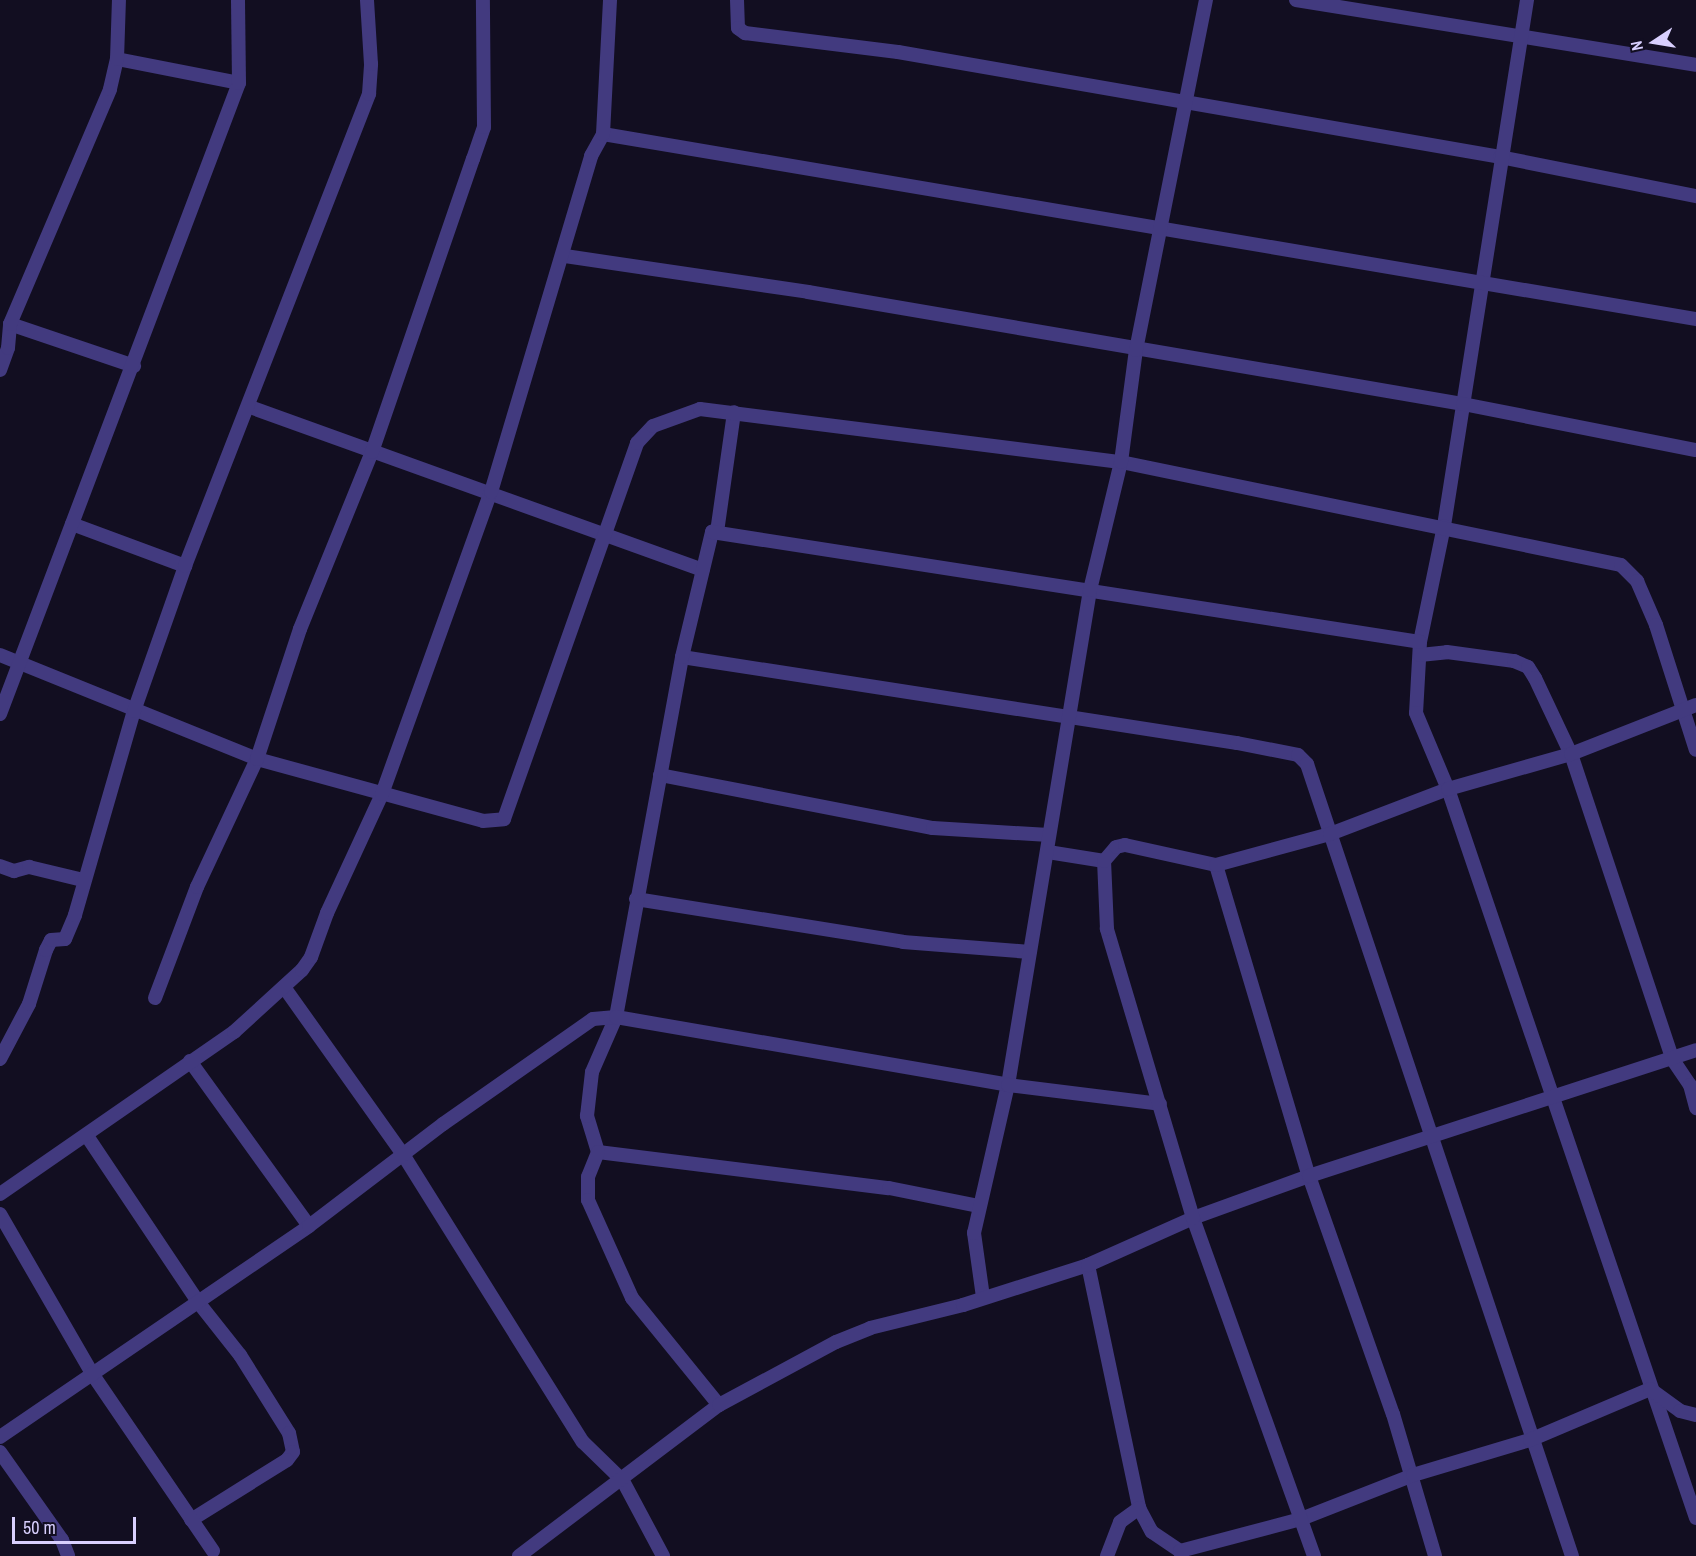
<!DOCTYPE html>
<style>
body{margin:0}
#map{position:relative;width:1696px;height:1556px;overflow:hidden;background:#120e21;font-family:"Archivo Narrow",sans-serif}
div>[style]{position:absolute}
.street>*{height:14px;margin:-7px;padding:0 7px;transform-origin:7px;border-radius:7px;background:#423a7f}
span{translate:-50% -50%;white-space:nowrap;text-align:center;line-height:1.15;-webkit-text-stroke:4.5px #120e21;paint-order:stroke}
.north{position:absolute;left:1624px;top:12px;width:60px;height:60px;-webkit-text-stroke:4px #120e21;paint-order:stroke;rotate:258deg;font-size:16px;font-weight:700;line-height:24px;text-align:center;color:#d8cffe}
.north::after{content:'';display:block;margin:auto;width:21px;height:27px;background:#d8cffe;clip-path:polygon(50% 0,100% 100%,50% 72%,0 100%)}
.scale{position:absolute;left:12px;top:1517px;width:124px;height:27px;box-sizing:border-box;border:3px solid #d8cffe;border-top:0;padding-left:8px;font-size:18px;line-height:21px;white-space:nowrap;color:#d8cffe;-webkit-text-stroke:4px #120e21;paint-order:stroke}
</style>
<div id="map">
<div class="street">
<div style="left:737px;top:0;width:28px;rotate:88deg"></div>
<div style="left:738px;top:28px;width:9px;rotate:36deg"></div>
<div style="left:745px;top:33px;width:154px;rotate:7.1deg"></div>
<div style="left:898px;top:52px;width:611px;rotate:9.89deg"></div>
<div style="left:1500px;top:157px;width:200px;rotate:11.3deg"></div>
<div style="left:1296px;top:0;width:405px;rotate:9.2deg"></div>
<div style="left:1527px;top:0;width:533px;rotate:98.97deg"></div>
<div style="left:1444px;top:526px;width:118px;rotate:101.7deg"></div>
<div style="left:1420px;top:642px;width:71px;rotate:93.2deg"></div>
<div style="left:1416px;top:713px;width:82px;rotate:67.2deg"></div>
<div style="left:1448px;top:789px;width:770px;rotate:71.21deg"></div>
<div style="left:117px;top:59px;width:124px;rotate:11.1deg"></div>
<div style="left:603px;top:134px;width:1109px;rotate:9.61deg"></div>
<div style="left:565px;top:256px;width:246px;rotate:8.4deg"></div>
<div style="left:808px;top:292px;width:665px;rotate:9.7deg"></div>
<div style="left:1463px;top:404px;width:237px;rotate:11.2deg"></div>
<div style="left:10px;top:324px;width:131px;rotate:18.7deg"></div>
<div style="left:0;top:370px;width:23px;rotate:-70deg"></div>
<div style="left:8px;top:348px;width:24px;rotate:-85deg"></div>
<div style="left:10px;top:324px;width:255px;rotate:-66.9deg"></div>
<div style="left:110px;top:89px;width:31px;rotate:-77deg"></div>
<div style="left:117px;top:59px;width:59px;rotate:-88.1deg"></div>
<div style="left:250px;top:407px;width:481px;rotate:19.8deg"></div>
<div style="left:72px;top:524px;width:121px;rotate:20.4deg"></div>
<div style="left:717px;top:532px;width:121px;rotate:-81.9deg"></div>
<div style="left:0;top:655px;width:277px;rotate:22deg"></div>
<div style="left:257px;top:759px;width:234px;rotate:15.3deg"></div>
<div style="left:483px;top:821px;width:21px;rotate:-5deg"></div>
<div style="left:504px;top:819px;width:399px;rotate:-70.5deg"></div>
<div style="left:637px;top:443px;width:23px;rotate:-47deg"></div>
<div style="left:653px;top:426px;width:50px;rotate:-19.9deg"></div>
<div style="left:700px;top:409px;width:424px;rotate:7.2deg"></div>
<div style="left:1121px;top:462px;width:510px;rotate:11.64deg"></div>
<div style="left:1621px;top:565px;width:23px;rotate:45deg"></div>
<div style="left:1637px;top:581px;width:48px;rotate:66.6deg"></div>
<div style="left:1656px;top:625px;width:131px;rotate:72.3deg"></div>
<div style="left:1420px;top:655px;width:27px;rotate:-6deg"></div>
<div style="left:1447px;top:652px;width:68px;rotate:7.7deg"></div>
<div style="left:1514px;top:661px;width:15px;rotate:23deg"></div>
<div style="left:1528px;top:667px;width:13px;rotate:58deg"></div>
<div style="left:1535px;top:678px;width:84px;rotate:64.7deg"></div>
<div style="left:1571px;top:754px;width:323px;rotate:71.6deg"></div>
<div style="left:1673px;top:1060px;width:30px;rotate:56deg"></div>
<div style="left:1690px;top:1085px;width:24px;rotate:75deg"></div>
<div style="left:682px;top:657px;width:562px;rotate:8.81deg"></div>
<div style="left:1237px;top:743px;width:62px;rotate:11.1deg"></div>
<div style="left:1298px;top:755px;width:13px;rotate:45deg"></div>
<div style="left:1307px;top:764px;width:835px;rotate:71.5deg"></div>
<div style="left:0;top:714px;width:675px;rotate:-69.26deg"></div>
<div style="left:239px;top:83px;width:83px;rotate:-90.7deg"></div>
<div style="left:660px;top:775px;width:278px;rotate:11deg"></div>
<div style="left:933px;top:828px;width:116px;rotate:3.5deg"></div>
<div style="left:1048px;top:852px;width:57px;rotate:9.1deg"></div>
<div style="left:1216px;top:865px;width:325px;rotate:73.4deg"></div>
<div style="left:1309px;top:1176px;width:252px;rotate:70.6deg"></div>
<div style="left:1393px;top:1414px;width:148px;rotate:73.5deg"></div>
<div style="left:0;top:866px;width:15px;rotate:20deg"></div>
<div style="left:14px;top:871px;width:16px;rotate:-15deg"></div>
<div style="left:29px;top:867px;width:56px;rotate:13.5deg"></div>
<div style="left:636px;top:899px;width:270px;rotate:9.1deg"></div>
<div style="left:903px;top:942px;width:127px;rotate:4.5deg"></div>
<div style="left:284px;top:987px;width:207px;rotate:54.6deg"></div>
<div style="left:404px;top:1156px;width:337px;rotate:58deg"></div>
<div style="left:583px;top:1442px;width:56px;rotate:44.3deg"></div>
<div style="left:623px;top:1481px;width:85px;rotate:61.9deg"></div>
<div style="left:155px;top:998px;width:119px;rotate:-69.3deg"></div>
<div style="left:197px;top:887px;width:141px;rotate:-64.9deg"></div>
<div style="left:257px;top:759px;width:137px;rotate:-71.7deg"></div>
<div style="left:300px;top:629px;width:191px;rotate:-67.9deg"></div>
<div style="left:372px;top:452px;width:310px;rotate:-71deg"></div>
<div style="left:473px;top:159px;width:34px;rotate:-71deg"></div>
<div style="left:484px;top:127px;width:127px;rotate:-90.5deg"></div>
<div style="left:0;top:1059px;width:62px;rotate:-62.2deg"></div>
<div style="left:29px;top:1004px;width:57px;rotate:-72.5deg"></div>
<div style="left:46px;top:950px;width:11px;rotate:-63deg"></div>
<div style="left:51px;top:940px;width:14px;rotate:-4deg"></div>
<div style="left:65px;top:939px;width:26px;rotate:-67deg"></div>
<div style="left:75px;top:915px;width:212px;rotate:-73.9deg"></div>
<div style="left:134px;top:711px;width:154px;rotate:-70.6deg"></div>
<div style="left:185px;top:566px;width:507px;rotate:-68.7deg"></div>
<div style="left:369px;top:94px;width:30px;rotate:-86deg"></div>
<div style="left:371px;top:64px;width:64px;rotate:-93.6deg"></div>
<div style="left:190px;top:1061px;width:203px;rotate:54.2deg"></div>
<div style="left:87px;top:1136px;width:200px;rotate:56.2deg"></div>
<div style="left:198px;top:1302px;width:68px;rotate:51.6deg"></div>
<div style="left:240px;top:1355px;width:92px;rotate:57.9deg"></div>
<div style="left:289px;top:1433px;width:19px;rotate:78deg"></div>
<div style="left:293px;top:1452px;width:10px;rotate:127deg"></div>
<div style="left:287px;top:1460px;width:113px;rotate:148deg"></div>
<div style="left:598px;top:1152px;width:38px;rotate:-107deg"></div>
<div style="left:587px;top:1116px;width:44px;rotate:-83.5deg"></div>
<div style="left:592px;top:1072px;width:60px;rotate:-66.4deg"></div>
<div style="left:616px;top:1017px;width:366px;rotate:-79.6deg"></div>
<div style="left:682px;top:657px;width:129px;rotate:-76.5deg"></div>
<div style="left:712px;top:532px;width:716px;rotate:8.83deg"></div>
<div style="left:598px;top:1152px;width:293px;rotate:7.1deg"></div>
<div style="left:889px;top:1188px;width:92px;rotate:11.3deg"></div>
<div style="left:598px;top:1152px;width:27px;rotate:112deg"></div>
<div style="left:588px;top:1177px;width:23px;rotate:90deg"></div>
<div style="left:588px;top:1200px;width:107px;rotate:65.8deg"></div>
<div style="left:632px;top:1298px;width:138px;rotate:50.9deg"></div>
<div style="left:0;top:1194px;width:285px;rotate:-34.7deg"></div>
<div style="left:234px;top:1032px;width:92px;rotate:-42.4deg"></div>
<div style="left:302px;top:970px;width:16px;rotate:-55deg"></div>
<div style="left:311px;top:957px;width:47px;rotate:-70deg"></div>
<div style="left:327px;top:913px;width:131px;rotate:-65.2deg"></div>
<div style="left:382px;top:794px;width:321px;rotate:-70.2deg"></div>
<div style="left:491px;top:492px;width:351px;rotate:-73.4deg"></div>
<div style="left:591px;top:156px;width:25px;rotate:-61deg"></div>
<div style="left:603px;top:134px;width:134px;rotate:-87deg"></div>
<div style="left:0;top:1214px;width:186px;rotate:60deg"></div>
<div style="left:93px;top:1375px;width:213px;rotate:55.7deg"></div>
<div style="left:1088px;top:1265px;width:248px;rotate:78.1deg"></div>
<div style="left:1139px;top:1508px;width:27px;rotate:62deg"></div>
<div style="left:1152px;top:1532px;width:34px;rotate:34deg"></div>
<div style="left:1180px;top:1551px;width:5px;rotate:68deg"></div>
<div style="left:983px;top:1297px;width:65px;rotate:-98deg"></div>
<div style="left:974px;top:1233px;width:152px;rotate:-77.1deg"></div>
<div style="left:1008px;top:1085px;width:502px;rotate:-80.59deg"></div>
<div style="left:1090px;top:590px;width:132px;rotate:-76.4deg"></div>
<div style="left:1121px;top:462px;width:113px;rotate:-82.4deg"></div>
<div style="left:1136px;top:350px;width:357px;rotate:-78.7deg"></div>
<div style="left:0;top:1437px;width:374px;rotate:-34.3deg"></div>
<div style="left:309px;top:1226px;width:168px;rotate:-37.3deg"></div>
<div style="left:443px;top:1124px;width:183px;rotate:-35deg"></div>
<div style="left:593px;top:1019px;width:23px;rotate:-5deg"></div>
<div style="left:616px;top:1017px;width:398px;rotate:9.8deg"></div>
<div style="left:1008px;top:1085px;width:153px;rotate:7.1deg"></div>
<div style="left:0;top:1452px;width:108px;rotate:54.8deg"></div>
<div style="left:62px;top:1540px;width:17px;rotate:69deg"></div>
<div style="left:1180px;top:1551px;width:125px;rotate:-14.8deg"></div>
<div style="left:1301px;top:1519px;width:120px;rotate:-21.4deg"></div>
<div style="left:1413px;top:1475px;width:122px;rotate:-16.7deg"></div>
<div style="left:1530px;top:1440px;width:130px;rotate:-23deg"></div>
<div style="left:1650px;top:1389px;width:37px;rotate:36deg"></div>
<div style="left:1680px;top:1411px;width:16px;rotate:14deg"></div>
<div style="left:519px;top:1556px;width:251px;rotate:-37.1deg"></div>
<div style="left:719px;top:1405px;width:133px;rotate:-28.3deg"></div>
<div style="left:836px;top:1342px;width:37px;rotate:-22deg"></div>
<div style="left:870px;top:1328px;width:96px;rotate:-13.9deg"></div>
<div style="left:963px;top:1305px;width:131px;rotate:-17.7deg"></div>
<div style="left:1088px;top:1265px;width:115px;rotate:-24.1deg"></div>
<div style="left:1193px;top:1218px;width:123px;rotate:-19.9deg"></div>
<div style="left:1309px;top:1176px;width:407px;rotate:-18deg"></div>
<div style="left:1107px;top:1556px;width:36px;rotate:-69deg"></div>
<div style="left:1120px;top:1522px;width:24px;rotate:-36deg"></div>
<div style="left:1314px;top:1556px;width:359px;rotate:-109.7deg"></div>
<div style="left:1193px;top:1218px;width:302px;rotate:-106.6deg"></div>
<div style="left:1107px;top:929px;width:68px;rotate:-92.5deg"></div>
<div style="left:1104px;top:861px;width:18px;rotate:-49deg"></div>
<div style="left:1116px;top:847px;width:9px;rotate:-13deg"></div>
<div style="left:1125px;top:845px;width:93px;rotate:12.4deg"></div>
<div style="left:1216px;top:865px;width:118px;rotate:-15.2deg"></div>
<div style="left:1330px;top:834px;width:126px;rotate:-20.9deg"></div>
<div style="left:1448px;top:789px;width:128px;rotate:-15.9deg"></div>
<div style="left:1571px;top:754px;width:134px;rotate:-21.4deg"></div>
</div>
<div class="north">N</div>
<div class="scale">50 m</div>
</div>
